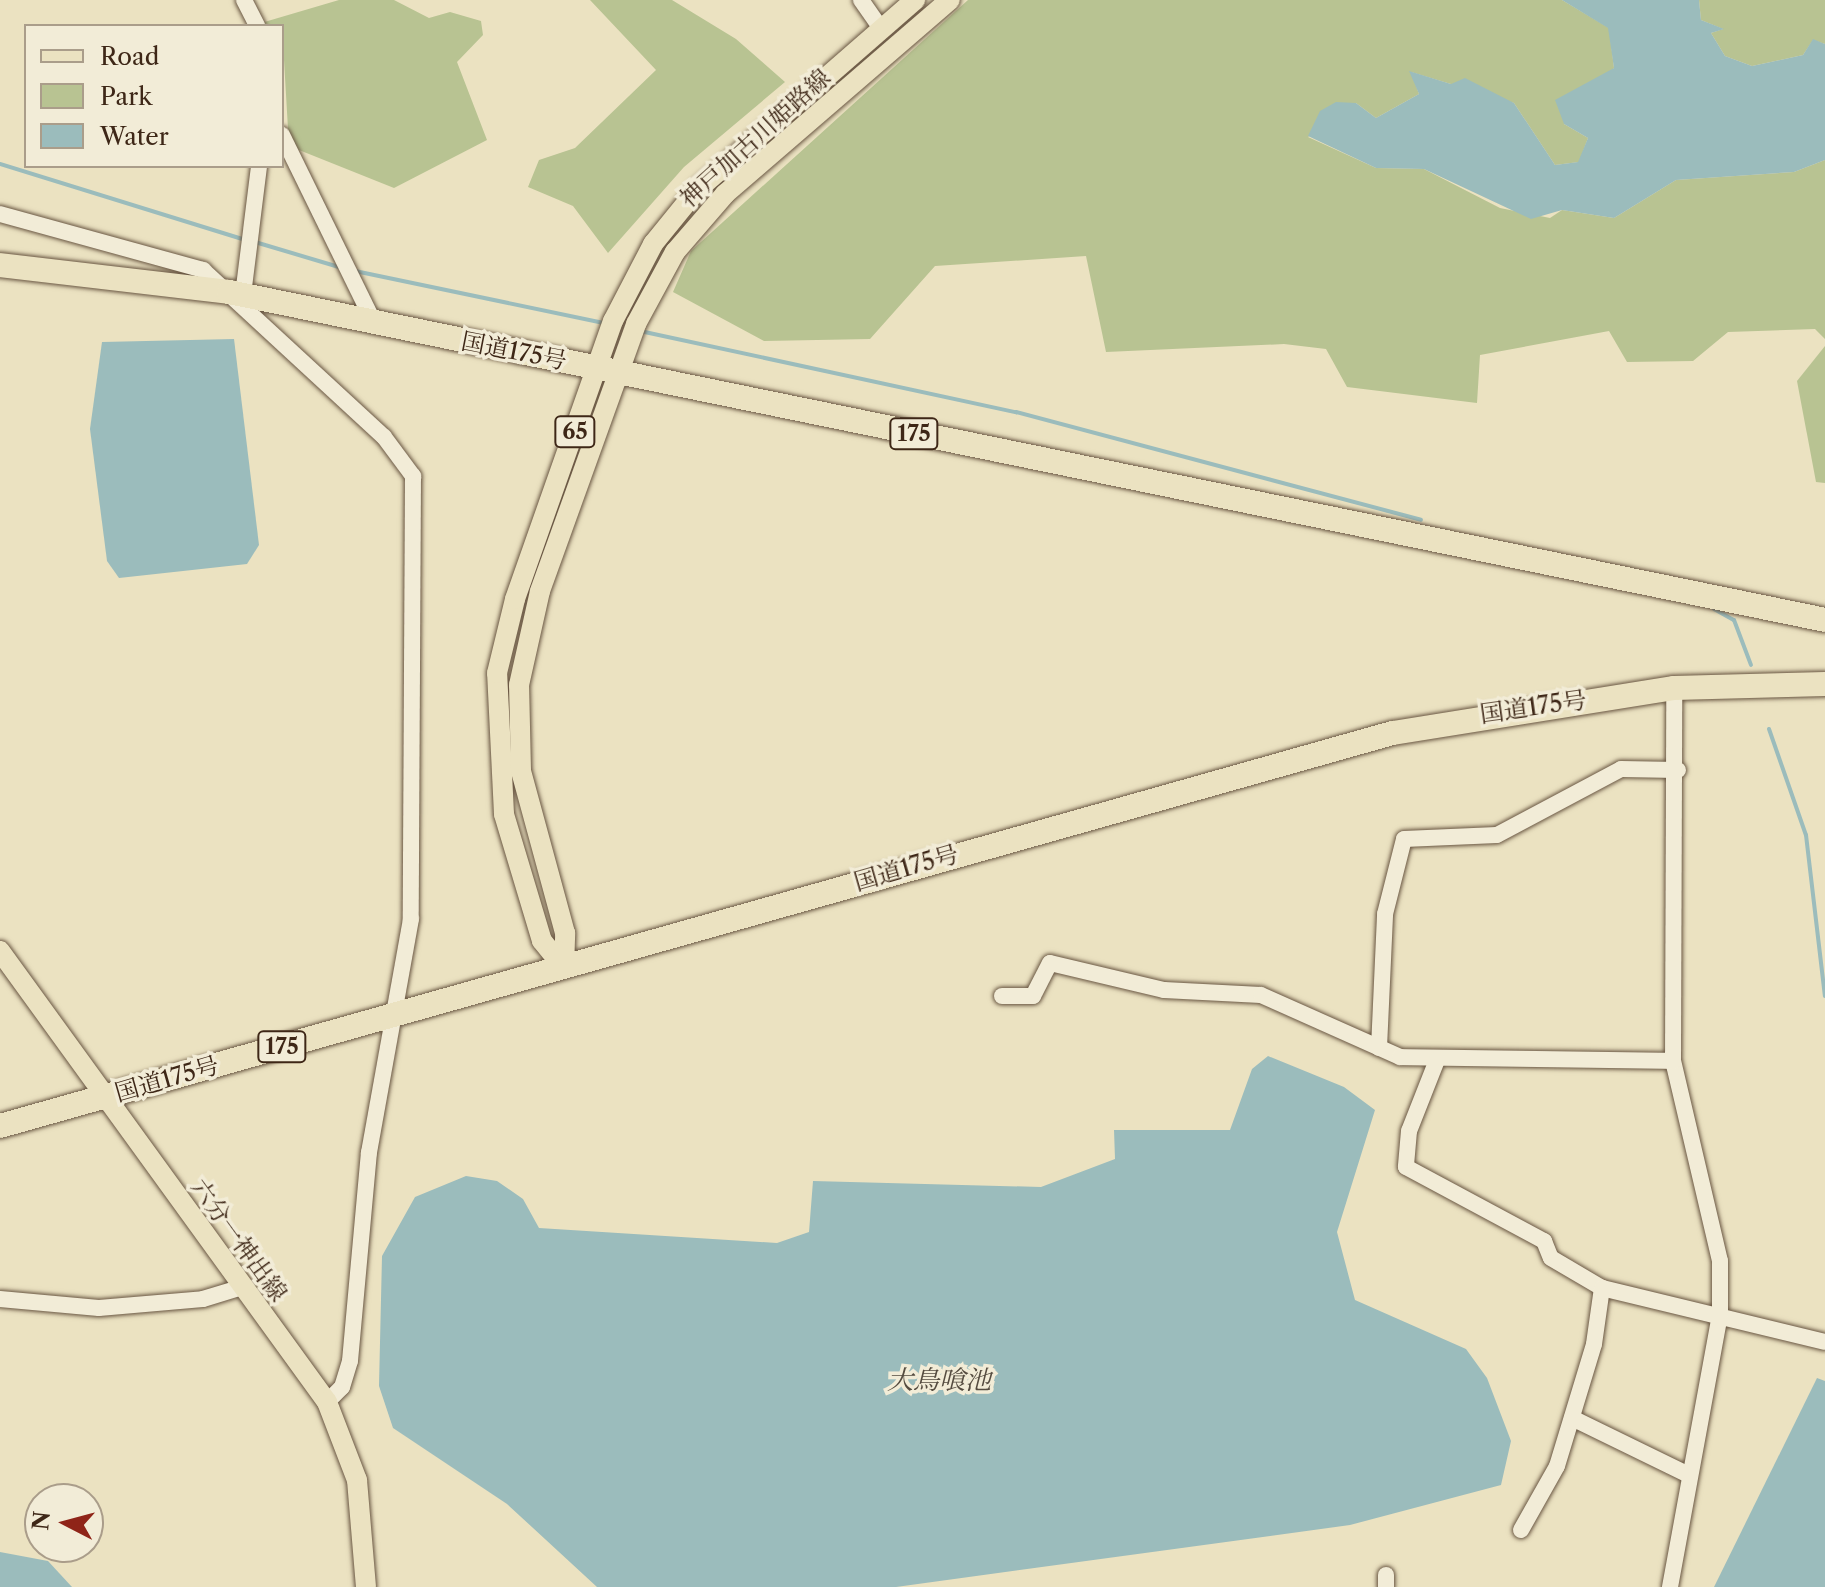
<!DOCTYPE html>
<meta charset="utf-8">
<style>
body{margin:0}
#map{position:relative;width:1825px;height:1587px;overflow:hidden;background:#ebe2c1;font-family:"Libre Caslon Text","Noto Serif JP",serif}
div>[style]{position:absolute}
.green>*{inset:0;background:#b8c392}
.water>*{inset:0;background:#9bbcbc}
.stream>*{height:4px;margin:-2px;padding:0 2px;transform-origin:2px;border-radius:2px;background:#9bbcbc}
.roads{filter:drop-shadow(0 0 2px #695642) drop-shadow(0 0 2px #695642)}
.minor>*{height:16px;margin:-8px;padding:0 8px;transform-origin:8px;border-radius:8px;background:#f2ecd7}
.major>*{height:20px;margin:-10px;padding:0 10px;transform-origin:10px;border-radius:10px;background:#ebe2c1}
.highway>*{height:24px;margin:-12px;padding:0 12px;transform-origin:12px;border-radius:12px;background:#ebe2c1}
span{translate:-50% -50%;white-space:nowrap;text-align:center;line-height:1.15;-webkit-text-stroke:7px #f2ecd7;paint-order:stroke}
.shield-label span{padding:2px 6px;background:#f2ecd7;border:2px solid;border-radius:6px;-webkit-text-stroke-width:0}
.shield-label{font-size:22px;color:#3e2717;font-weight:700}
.street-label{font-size:24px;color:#3e2717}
.water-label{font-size:26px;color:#554c40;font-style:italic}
.legend{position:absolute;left:24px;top:24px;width:260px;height:144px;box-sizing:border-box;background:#f2ecd7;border:2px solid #aa9d8a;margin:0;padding:10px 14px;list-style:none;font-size:24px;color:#3e2717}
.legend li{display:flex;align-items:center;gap:16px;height:40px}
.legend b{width:40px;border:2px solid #aa9d8a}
.north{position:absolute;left:24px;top:1483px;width:80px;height:80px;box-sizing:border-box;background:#f2ecd7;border:2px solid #aa9d8a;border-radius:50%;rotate:276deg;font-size:22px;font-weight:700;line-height:32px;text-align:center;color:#3e2717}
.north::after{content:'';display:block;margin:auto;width:28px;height:36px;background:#8f2418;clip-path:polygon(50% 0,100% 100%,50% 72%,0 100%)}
</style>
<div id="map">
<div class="green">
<div style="clip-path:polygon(339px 0,394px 0,429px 18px,450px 12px,481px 21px,483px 35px,457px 62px,487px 140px,394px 188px,289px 146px,282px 26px,261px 23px)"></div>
<div style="clip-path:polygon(590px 0,672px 0,736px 39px,785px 82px,684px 167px,608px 253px,573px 206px,528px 187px,539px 160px,575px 148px,656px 70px)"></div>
<div style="clip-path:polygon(968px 0,1562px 0,1609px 28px,1614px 68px,1564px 124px,1588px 138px,1579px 162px,1555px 165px,1514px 103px,1411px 72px,1419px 94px,1376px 118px,1356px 103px,1308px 137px,1376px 168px,1424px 169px,1500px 208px,1550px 218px,1562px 210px,1614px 218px,1676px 180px,1794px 172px,1825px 160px,1825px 339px,1815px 329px,1728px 332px,1693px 361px,1627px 362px,1609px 331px,1480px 355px,1477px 403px,1347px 387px,1326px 349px,1284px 344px,1106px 352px,1086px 256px,935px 266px,870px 339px,764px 341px,673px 292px,691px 251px)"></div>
<div style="clip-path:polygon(1699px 0,1825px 0,1825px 44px,1813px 40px,1803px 55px,1752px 66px,1725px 56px,1711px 33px,1723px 29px,1701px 20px)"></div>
<div style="clip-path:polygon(1825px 346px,1825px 483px,1816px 482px,1797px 381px)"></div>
</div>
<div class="water">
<div style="clip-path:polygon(1562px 0,1699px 0,1701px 20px,1724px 29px,1711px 33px,1725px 56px,1752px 66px,1803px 55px,1813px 39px,1825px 44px,1825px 160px,1794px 172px,1676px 180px,1614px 218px,1562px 210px,1531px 219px,1424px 169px,1376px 168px,1308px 136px,1320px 111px,1336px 102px,1356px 103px,1376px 118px,1419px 94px,1409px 71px,1451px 84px,1465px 78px,1514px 103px,1555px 165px,1578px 162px,1588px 138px,1564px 124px,1555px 100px,1614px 68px,1608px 28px)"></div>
<div style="clip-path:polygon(234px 339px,259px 545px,247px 564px,119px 578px,107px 561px,90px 429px,102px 342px)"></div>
<div style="clip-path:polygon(1268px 1056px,1344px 1087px,1375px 1110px,1337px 1232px,1355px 1300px,1466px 1349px,1487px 1378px,1511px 1441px,1501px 1485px,1350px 1525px,896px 1587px,597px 1587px,507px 1504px,393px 1428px,379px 1386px,382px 1256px,415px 1197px,466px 1176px,497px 1181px,523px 1199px,539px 1228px,777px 1243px,809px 1232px,813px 1181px,1041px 1187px,1115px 1159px,1114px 1130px,1230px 1130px,1252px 1069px)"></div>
<div style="clip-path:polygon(1817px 1378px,1825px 1381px,1825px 1587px,1714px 1587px)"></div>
<div style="clip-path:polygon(0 1552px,48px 1561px,72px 1587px,0 1587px)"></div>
</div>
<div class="stream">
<div style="left:0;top:164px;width:257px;rotate:17.2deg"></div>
<div style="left:255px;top:242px;width:91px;rotate:16.6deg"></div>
<div style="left:355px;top:271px;width:254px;rotate:11.8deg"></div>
<div style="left:640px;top:331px;width:385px;rotate:12.2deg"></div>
<div style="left:1016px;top:412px;width:419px;rotate:14.9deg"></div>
<div style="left:1714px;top:609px;width:23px;rotate:29deg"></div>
<div style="left:1734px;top:620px;width:48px;rotate:69.3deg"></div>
<div style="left:1769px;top:729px;width:112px;rotate:70.8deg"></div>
<div style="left:1806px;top:835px;width:162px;rotate:83.3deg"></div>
</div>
<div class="roads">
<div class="minor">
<div style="left:244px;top:0;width:29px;rotate:63deg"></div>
<div style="left:861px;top:0;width:35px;rotate:55deg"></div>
<div style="left:282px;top:135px;width:209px;rotate:63.9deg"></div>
<div style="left:0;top:214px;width:211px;rotate:15.4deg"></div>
<div style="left:203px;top:270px;width:246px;rotate:42.7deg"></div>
<div style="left:384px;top:437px;width:49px;rotate:53.4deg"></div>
<div style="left:413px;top:476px;width:443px;rotate:90.3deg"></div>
<div style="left:411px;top:919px;width:237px;rotate:100.2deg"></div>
<div style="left:369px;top:1152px;width:210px;rotate:95.2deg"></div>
<div style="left:350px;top:1361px;width:27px;rotate:107deg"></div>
<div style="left:342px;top:1387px;width:21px;rotate:135deg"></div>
<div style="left:243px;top:295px;width:130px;rotate:-82.9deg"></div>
<div style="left:1002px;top:996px;width:31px"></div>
<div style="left:1033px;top:996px;width:37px;rotate:-63deg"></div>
<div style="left:1050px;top:963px;width:117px;rotate:13.3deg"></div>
<div style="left:1164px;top:990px;width:97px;rotate:3deg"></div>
<div style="left:1261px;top:995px;width:152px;rotate:24deg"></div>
<div style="left:1400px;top:1057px;width:273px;rotate:0.8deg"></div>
<div style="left:1379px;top:1048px;width:134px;rotate:-87.4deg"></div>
<div style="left:1385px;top:914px;width:77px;rotate:-75.8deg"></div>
<div style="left:1404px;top:839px;width:93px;rotate:-2.5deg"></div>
<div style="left:1497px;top:835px;width:140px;rotate:-28deg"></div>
<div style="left:1621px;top:769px;width:57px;rotate:1deg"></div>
<div style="left:1437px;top:1060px;width:76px;rotate:111.5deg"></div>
<div style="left:1409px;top:1131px;width:36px;rotate:95deg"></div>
<div style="left:1406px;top:1167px;width:157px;rotate:28.2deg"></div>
<div style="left:1544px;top:1241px;width:18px;rotate:68deg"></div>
<div style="left:1551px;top:1258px;width:59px;rotate:30.5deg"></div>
<div style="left:0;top:1299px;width:99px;rotate:5.2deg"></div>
<div style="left:99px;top:1308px;width:104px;rotate:-4.9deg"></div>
<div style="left:203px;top:1299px;width:39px;rotate:-17deg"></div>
<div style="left:1572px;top:1418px;width:130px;rotate:26deg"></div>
<div style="left:1521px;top:1530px;width:73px;rotate:-60.6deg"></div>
<div style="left:1557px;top:1466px;width:127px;rotate:-73.1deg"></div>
<div style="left:1594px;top:1344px;width:57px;rotate:-81.9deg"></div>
<div style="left:1602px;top:1288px;width:229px;rotate:13.6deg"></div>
<div style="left:1386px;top:1575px;width:12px;rotate:90deg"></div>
<div style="left:1670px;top:1587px;width:278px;rotate:-79.6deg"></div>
<div style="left:1720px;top:1314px;width:53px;rotate:-90deg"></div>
<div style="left:1720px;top:1261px;width:205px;rotate:-103.2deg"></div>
<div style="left:1673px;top:1061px;width:373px;rotate:-89.8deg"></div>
</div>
<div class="major">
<div style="left:0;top:951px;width:557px;rotate:54.06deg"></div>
<div style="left:327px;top:1402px;width:84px;rotate:69deg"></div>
<div style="left:357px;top:1480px;width:107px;rotate:85.2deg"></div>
<div style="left:564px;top:968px;width:35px;rotate:-129deg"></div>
<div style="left:542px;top:941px;width:133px;rotate:-106.7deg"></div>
<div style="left:504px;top:814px;width:141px;rotate:-92.8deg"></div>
<div style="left:497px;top:673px;width:76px;rotate:-76.3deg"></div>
<div style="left:515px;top:599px;width:295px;rotate:-70.6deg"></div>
<div style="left:613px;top:321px;width:87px;rotate:-62.5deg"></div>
<div style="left:653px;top:244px;width:68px;rotate:-50.9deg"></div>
<div style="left:696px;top:191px;width:291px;rotate:-41.1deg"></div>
<div style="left:564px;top:968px;width:35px;rotate:-88deg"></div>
<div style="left:565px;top:933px;width:168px;rotate:-105.2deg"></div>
<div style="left:521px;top:771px;width:86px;rotate:-91.3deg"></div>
<div style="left:519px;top:685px;width:96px;rotate:-77.4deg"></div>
<div style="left:540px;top:591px;width:284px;rotate:-70.2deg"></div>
<div style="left:636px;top:324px;width:82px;rotate:-61.6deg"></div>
<div style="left:675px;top:252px;width:77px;rotate:-49.2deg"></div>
<div style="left:725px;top:194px;width:297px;rotate:-40.8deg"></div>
</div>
<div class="highway">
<div style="left:0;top:265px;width:231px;rotate:6.7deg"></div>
<div style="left:229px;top:292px;width:1629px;rotate:11.61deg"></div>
<div style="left:0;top:1126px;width:1447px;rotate:-15.76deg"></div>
<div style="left:1393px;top:733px;width:285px;rotate:-9.1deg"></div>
<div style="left:1674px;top:688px;width:151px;rotate:-1.5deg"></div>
</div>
</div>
<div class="shield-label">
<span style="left:575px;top:432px">65</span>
<span style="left:914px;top:434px">175</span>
<span style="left:282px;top:1047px">175</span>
</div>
<div class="street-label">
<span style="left:755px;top:138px;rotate:-42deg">神戸加古川姫路線</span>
<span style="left:514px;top:351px;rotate:11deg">国道175号</span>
<span style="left:1533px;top:707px;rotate:-8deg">国道175号</span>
<span style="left:906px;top:868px;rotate:-16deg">国道175号</span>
<span style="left:167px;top:1079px;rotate:-16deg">国道175号</span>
<span style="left:239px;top:1240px;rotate:54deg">六分一神出線</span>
</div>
<div class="water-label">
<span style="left:939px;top:1381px">大鳥喰池</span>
</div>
<ul class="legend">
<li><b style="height:10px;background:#ebe2c1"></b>Road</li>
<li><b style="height:22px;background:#b8c392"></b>Park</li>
<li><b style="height:22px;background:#9bbcbc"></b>Water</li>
</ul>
<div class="north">N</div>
</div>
